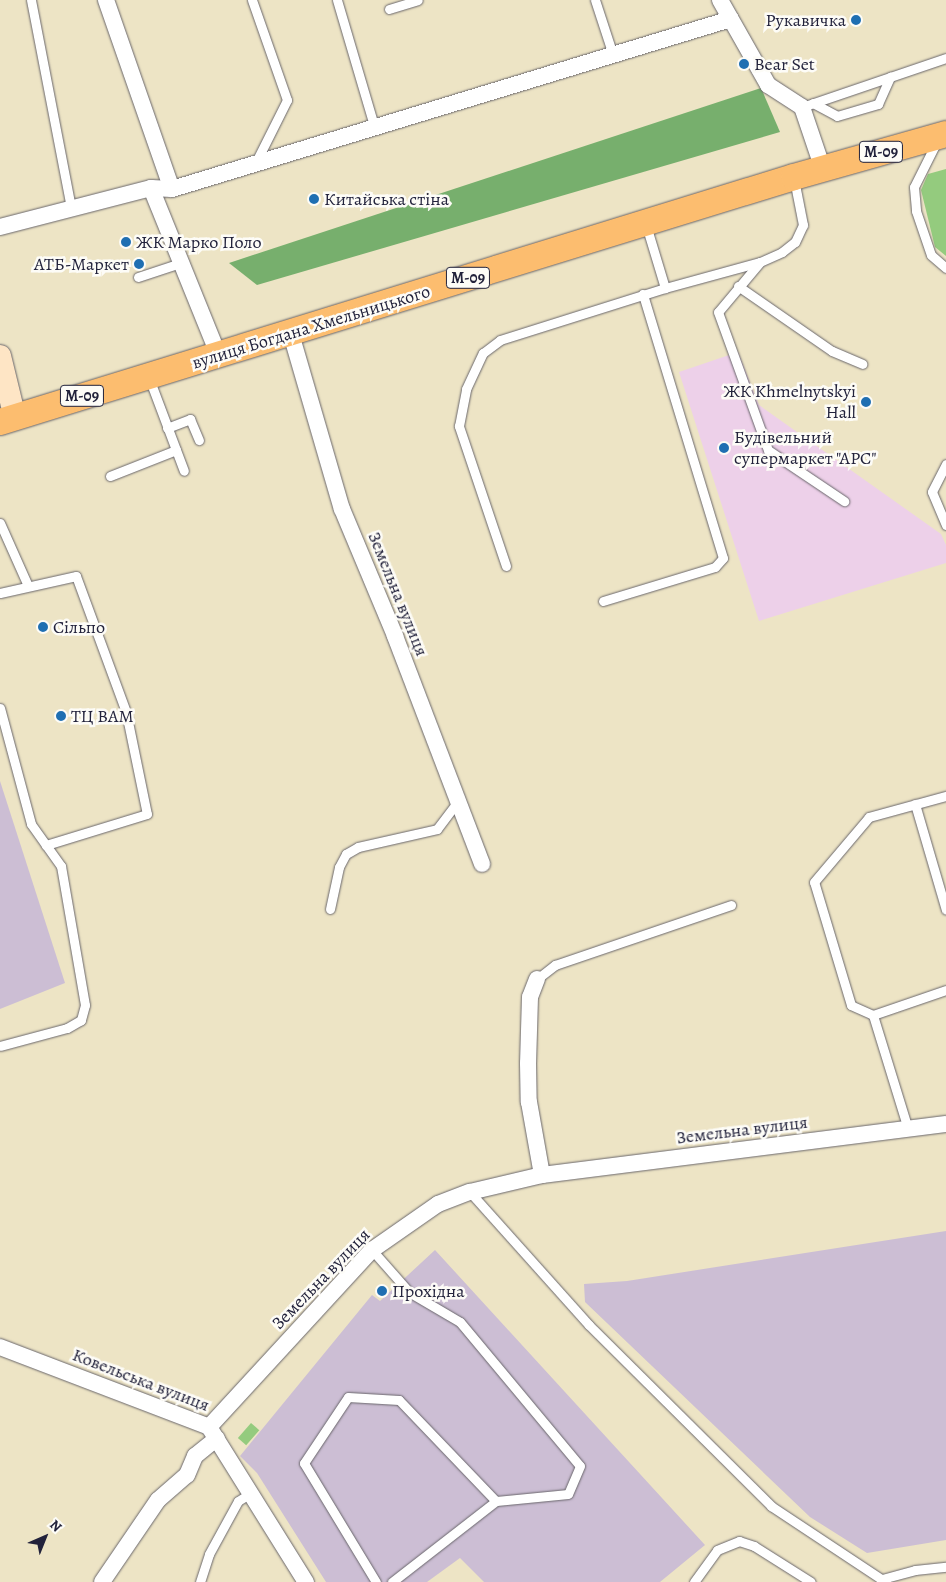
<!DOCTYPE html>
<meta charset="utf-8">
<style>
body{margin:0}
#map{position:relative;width:946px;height:1582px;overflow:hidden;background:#ede4c5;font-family:Alegreya,serif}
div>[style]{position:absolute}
.built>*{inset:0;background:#edd0e9}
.industrial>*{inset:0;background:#ccbed4}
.green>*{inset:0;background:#94cb7e;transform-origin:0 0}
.forest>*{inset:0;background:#77af6d}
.roads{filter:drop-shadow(0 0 1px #69666b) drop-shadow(0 0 1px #69666b)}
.service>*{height:9px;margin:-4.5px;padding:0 4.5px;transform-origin:4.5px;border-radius:4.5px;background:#fff}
.minor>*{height:16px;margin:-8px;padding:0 8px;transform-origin:8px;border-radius:8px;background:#fff}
.secondary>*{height:22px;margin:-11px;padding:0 11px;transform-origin:11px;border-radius:11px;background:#fee5c5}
.primary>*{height:26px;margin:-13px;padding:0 13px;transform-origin:13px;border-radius:13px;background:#fcbd6f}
.dots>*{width:14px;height:14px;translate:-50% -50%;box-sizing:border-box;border:2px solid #fdfcf7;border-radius:50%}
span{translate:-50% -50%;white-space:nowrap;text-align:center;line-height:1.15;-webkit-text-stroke:5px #fdfcf7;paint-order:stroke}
.shield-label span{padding:1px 4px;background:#fdfcf7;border:1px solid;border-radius:4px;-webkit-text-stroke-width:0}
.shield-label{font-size:16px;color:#22223b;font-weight:700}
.poi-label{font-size:18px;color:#22223b}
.right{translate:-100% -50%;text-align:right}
.left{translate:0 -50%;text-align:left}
.street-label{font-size:18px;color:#22223b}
.north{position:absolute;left:20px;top:1512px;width:50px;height:50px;-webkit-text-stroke:4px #fdfcf7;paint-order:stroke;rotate:44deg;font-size:14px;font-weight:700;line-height:20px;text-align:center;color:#22223b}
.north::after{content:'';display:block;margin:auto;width:18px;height:22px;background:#22223b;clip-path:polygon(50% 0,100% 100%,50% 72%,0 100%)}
</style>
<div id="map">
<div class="built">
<div style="clip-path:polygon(738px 352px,759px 405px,941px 534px,946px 545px,946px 563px,759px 621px,679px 372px)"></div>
</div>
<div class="industrial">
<div style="clip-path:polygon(0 781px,65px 983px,0 1009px)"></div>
<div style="clip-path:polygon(946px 1231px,946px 1540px,867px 1553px,810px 1517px,585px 1302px,584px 1284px,627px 1281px)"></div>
<div style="clip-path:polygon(435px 1250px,705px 1545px,660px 1582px,484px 1582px,460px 1558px,427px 1582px,326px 1582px,257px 1473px,240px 1456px,372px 1295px,380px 1301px)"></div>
</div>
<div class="green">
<div style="clip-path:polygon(946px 169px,946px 256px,935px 247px,921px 190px,928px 174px)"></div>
<div style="left:251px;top:1423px;width:11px;height:20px;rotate:41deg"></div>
</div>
<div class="forest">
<div style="clip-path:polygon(761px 88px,780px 132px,257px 285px,229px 263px)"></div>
</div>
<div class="roads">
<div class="service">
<div style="left:31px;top:0;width:212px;rotate:79.1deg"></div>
<div style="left:252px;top:0;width:106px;rotate:70.7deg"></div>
<div style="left:287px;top:100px;width:72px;rotate:116.6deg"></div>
<div style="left:337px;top:0;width:134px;rotate:73.6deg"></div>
<div style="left:595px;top:0;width:58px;rotate:71.9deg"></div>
<div style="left:389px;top:9px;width:30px;rotate:-17deg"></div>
<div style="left:813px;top:103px;width:27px;rotate:28deg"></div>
<div style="left:837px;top:116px;width:43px;rotate:-16.3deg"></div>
<div style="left:878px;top:104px;width:30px;rotate:-66deg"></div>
<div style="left:802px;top:107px;width:152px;rotate:-18.8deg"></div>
<div style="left:936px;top:143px;width:49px;rotate:116.6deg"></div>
<div style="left:914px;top:187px;width:24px;rotate:85deg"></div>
<div style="left:916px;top:211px;width:46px;rotate:71.2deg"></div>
<div style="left:931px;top:255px;width:20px;rotate:41deg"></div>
<div style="left:646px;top:225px;width:66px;rotate:73.2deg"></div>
<div style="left:760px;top:262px;width:65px;rotate:130deg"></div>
<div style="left:718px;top:312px;width:147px;rotate:70.1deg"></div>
<div style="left:768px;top:450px;width:92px;rotate:33.9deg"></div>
<div style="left:138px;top:277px;width:47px;rotate:-18.4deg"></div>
<div style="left:738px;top:286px;width:114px;rotate:34.7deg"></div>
<div style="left:832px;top:351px;width:33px;rotate:23deg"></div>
<div style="left:149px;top:378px;width:99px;rotate:69.4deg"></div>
<div style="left:167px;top:428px;width:25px;rotate:-21deg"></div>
<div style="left:190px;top:419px;width:23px;rotate:67deg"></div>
<div style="left:946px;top:464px;width:31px;rotate:117deg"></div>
<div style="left:932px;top:492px;width:36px;rotate:67deg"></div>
<div style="left:110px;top:476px;width:71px;rotate:-21.5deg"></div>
<div style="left:0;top:523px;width:69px;rotate:66deg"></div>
<div style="left:506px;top:566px;width:148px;rotate:-108.6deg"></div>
<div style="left:459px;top:426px;width:38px;rotate:-79deg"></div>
<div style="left:466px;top:389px;width:40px;rotate:-65deg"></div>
<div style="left:483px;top:353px;width:21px;rotate:-37deg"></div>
<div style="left:500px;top:340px;width:173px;rotate:-17.5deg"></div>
<div style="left:665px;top:288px;width:98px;rotate:-15.3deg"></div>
<div style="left:760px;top:262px;width:24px;rotate:-24deg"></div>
<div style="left:782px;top:252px;width:16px;rotate:-38deg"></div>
<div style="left:795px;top:242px;width:19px;rotate:-65deg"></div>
<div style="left:803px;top:225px;width:47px;rotate:-101.1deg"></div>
<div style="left:0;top:593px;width:78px;rotate:-12.6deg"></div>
<div style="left:76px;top:576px;width:145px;rotate:69.8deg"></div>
<div style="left:126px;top:712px;width:104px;rotate:78.4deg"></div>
<div style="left:147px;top:814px;width:106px;rotate:162.9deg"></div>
<div style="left:603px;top:601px;width:117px;rotate:-16.9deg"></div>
<div style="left:715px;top:567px;width:12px;rotate:-48deg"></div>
<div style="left:723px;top:558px;width:276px;rotate:-106.9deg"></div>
<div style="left:0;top:708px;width:120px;rotate:75deg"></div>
<div style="left:31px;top:824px;width:52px;rotate:54.5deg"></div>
<div style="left:61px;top:866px;width:141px;rotate:80.2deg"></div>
<div style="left:85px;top:1005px;width:16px;rotate:105deg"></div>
<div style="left:81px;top:1020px;width:16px;rotate:150deg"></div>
<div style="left:67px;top:1028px;width:69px;rotate:165deg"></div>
<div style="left:915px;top:804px;width:110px;rotate:73.7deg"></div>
<div style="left:330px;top:909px;width:43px;rotate:-77.9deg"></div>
<div style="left:339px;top:867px;width:15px;rotate:-62deg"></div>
<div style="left:346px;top:854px;width:14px;rotate:-30deg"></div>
<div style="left:358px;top:847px;width:81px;rotate:-12.8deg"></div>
<div style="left:437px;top:829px;width:34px;rotate:-53deg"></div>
<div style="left:537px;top:979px;width:23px;rotate:-38deg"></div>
<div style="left:555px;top:965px;width:186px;rotate:-18.8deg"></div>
<div style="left:873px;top:1015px;width:24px;rotate:-156deg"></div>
<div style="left:851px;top:1005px;width:128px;rotate:-106.7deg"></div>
<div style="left:814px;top:882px;width:85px;rotate:-49.8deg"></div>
<div style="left:869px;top:817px;width:80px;rotate:-15.3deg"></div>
<div style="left:908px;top:1129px;width:119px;rotate:-107.1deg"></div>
<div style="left:873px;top:1015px;width:77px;rotate:-18.9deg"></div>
<div style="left:470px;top:1192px;width:178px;rotate:48.2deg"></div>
<div style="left:589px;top:1325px;width:257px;rotate:44.8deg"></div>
<div style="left:771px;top:1506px;width:138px;rotate:33.5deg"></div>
<div style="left:372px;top:1250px;width:56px;rotate:48.6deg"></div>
<div style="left:409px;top:1292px;width:59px;rotate:30.5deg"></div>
<div style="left:460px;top:1322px;width:187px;rotate:50.2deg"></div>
<div style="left:580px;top:1466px;width:30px;rotate:113deg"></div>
<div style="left:568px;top:1494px;width:72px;rotate:174.4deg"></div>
<div style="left:496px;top:1501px;width:132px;rotate:142.1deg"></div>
<div style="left:882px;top:1579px;width:34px;rotate:-15deg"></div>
<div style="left:915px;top:1570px;width:31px;rotate:-6deg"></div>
<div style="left:200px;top:1582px;width:29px;rotate:-72deg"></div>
<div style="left:209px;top:1554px;width:60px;rotate:-61.3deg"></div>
<div style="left:238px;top:1501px;width:15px;rotate:-32deg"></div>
<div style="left:376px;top:1582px;width:139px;rotate:-121.2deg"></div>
<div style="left:304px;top:1463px;width:79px;rotate:-56.3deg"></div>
<div style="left:348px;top:1397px;width:51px;rotate:3.4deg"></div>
<div style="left:399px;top:1400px;width:140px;rotate:46.2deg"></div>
<div style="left:694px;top:1582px;width:39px;rotate:-54deg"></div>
<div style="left:717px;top:1550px;width:24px;rotate:-22deg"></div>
<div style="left:739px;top:1541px;width:16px;rotate:18deg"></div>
<div style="left:754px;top:1546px;width:67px;rotate:32.3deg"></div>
</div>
<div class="minor">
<div style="left:106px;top:0;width:200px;rotate:70.8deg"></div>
<div style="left:720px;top:0;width:98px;rotate:60.5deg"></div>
<div style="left:768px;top:85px;width:40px;rotate:32.9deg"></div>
<div style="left:802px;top:107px;width:65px;rotate:71.3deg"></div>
<div style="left:151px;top:188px;width:181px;rotate:68deg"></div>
<div style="left:0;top:227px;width:156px;rotate:-14.5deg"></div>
<div style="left:151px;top:188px;width:21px;rotate:3deg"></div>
<div style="left:172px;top:189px;width:584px;rotate:-16.92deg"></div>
<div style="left:291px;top:334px;width:182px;rotate:73.8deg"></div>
<div style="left:342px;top:509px;width:138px;rotate:67.3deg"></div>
<div style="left:395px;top:636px;width:244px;rotate:69.1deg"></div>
<div style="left:537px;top:979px;width:19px;rotate:111deg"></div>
<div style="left:530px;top:997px;width:66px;rotate:91.7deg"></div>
<div style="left:528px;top:1063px;width:39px;rotate:89deg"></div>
<div style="left:529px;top:1102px;width:74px;rotate:79.9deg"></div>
<div style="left:0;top:1347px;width:224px;rotate:20.9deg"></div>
<div style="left:209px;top:1427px;width:183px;rotate:58deg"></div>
<div style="left:209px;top:1427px;width:241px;rotate:-47.4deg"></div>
<div style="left:372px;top:1250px;width:80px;rotate:-34.9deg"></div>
<div style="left:438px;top:1204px;width:34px;rotate:-21deg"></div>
<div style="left:470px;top:1192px;width:74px;rotate:-13.3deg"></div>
<div style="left:542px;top:1175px;width:407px;rotate:-7.2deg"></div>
<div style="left:102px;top:1582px;width:99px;rotate:-55.7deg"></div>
<div style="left:158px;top:1500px;width:38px;rotate:-41deg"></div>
<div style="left:187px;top:1475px;width:21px;rotate:-67deg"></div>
<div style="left:195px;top:1456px;width:28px;rotate:-39deg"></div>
</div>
<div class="secondary">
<div style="left:0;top:356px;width:64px;rotate:76.4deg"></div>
</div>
<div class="primary">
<div style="left:0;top:422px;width:831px;rotate:-17.15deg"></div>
<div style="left:794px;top:177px;width:158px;rotate:-15.8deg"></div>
</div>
</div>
<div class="dots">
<div style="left:856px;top:20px;background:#1f6fb2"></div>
<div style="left:744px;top:64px;background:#1f6fb2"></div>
<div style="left:314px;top:199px;background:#1f6fb2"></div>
<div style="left:126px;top:242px;background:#1f6fb2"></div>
<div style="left:139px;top:264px;background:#1f6fb2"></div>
<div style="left:866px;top:402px;background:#1f6fb2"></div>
<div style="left:724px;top:448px;background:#1f6fb2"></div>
<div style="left:43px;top:627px;background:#1f6fb2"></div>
<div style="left:61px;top:716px;background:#1f6fb2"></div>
<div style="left:382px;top:1291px;background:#1f6fb2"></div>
</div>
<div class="shield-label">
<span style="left:881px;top:152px">М-09</span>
<span style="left:468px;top:278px">М-09</span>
<span style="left:82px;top:396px">М-09</span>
</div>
<div class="poi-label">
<span class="right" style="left:846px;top:20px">Рукавичка</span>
<span class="left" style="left:754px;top:64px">Bear Set</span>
<span class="left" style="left:324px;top:199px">Китайська стіна</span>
<span class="left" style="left:136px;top:242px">ЖК Марко Поло</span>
<span class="right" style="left:129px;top:264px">АТБ-Маркет</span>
<span class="right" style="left:856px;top:402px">ЖК Khmelnytskyi<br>Hall</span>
<span class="left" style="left:734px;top:448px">Будівельний<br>супермаркет "АРС"</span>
<span class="left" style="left:53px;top:627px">Сільпо</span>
<span class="left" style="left:71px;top:716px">ТЦ ВАМ</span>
<span class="left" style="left:392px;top:1291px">Прохідна</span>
</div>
<div class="street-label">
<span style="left:311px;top:327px;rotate:-17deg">вулиця Богдана Хмельницького</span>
<span style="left:398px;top:594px;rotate:68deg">Земельна вулиця</span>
<span style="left:742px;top:1130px;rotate:-7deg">Земельна вулиця</span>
<span style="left:321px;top:1279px;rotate:-46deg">Земельна вулиця</span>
<span style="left:141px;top:1380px;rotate:21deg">Ковельська вулиця</span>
</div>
<div class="north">N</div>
</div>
